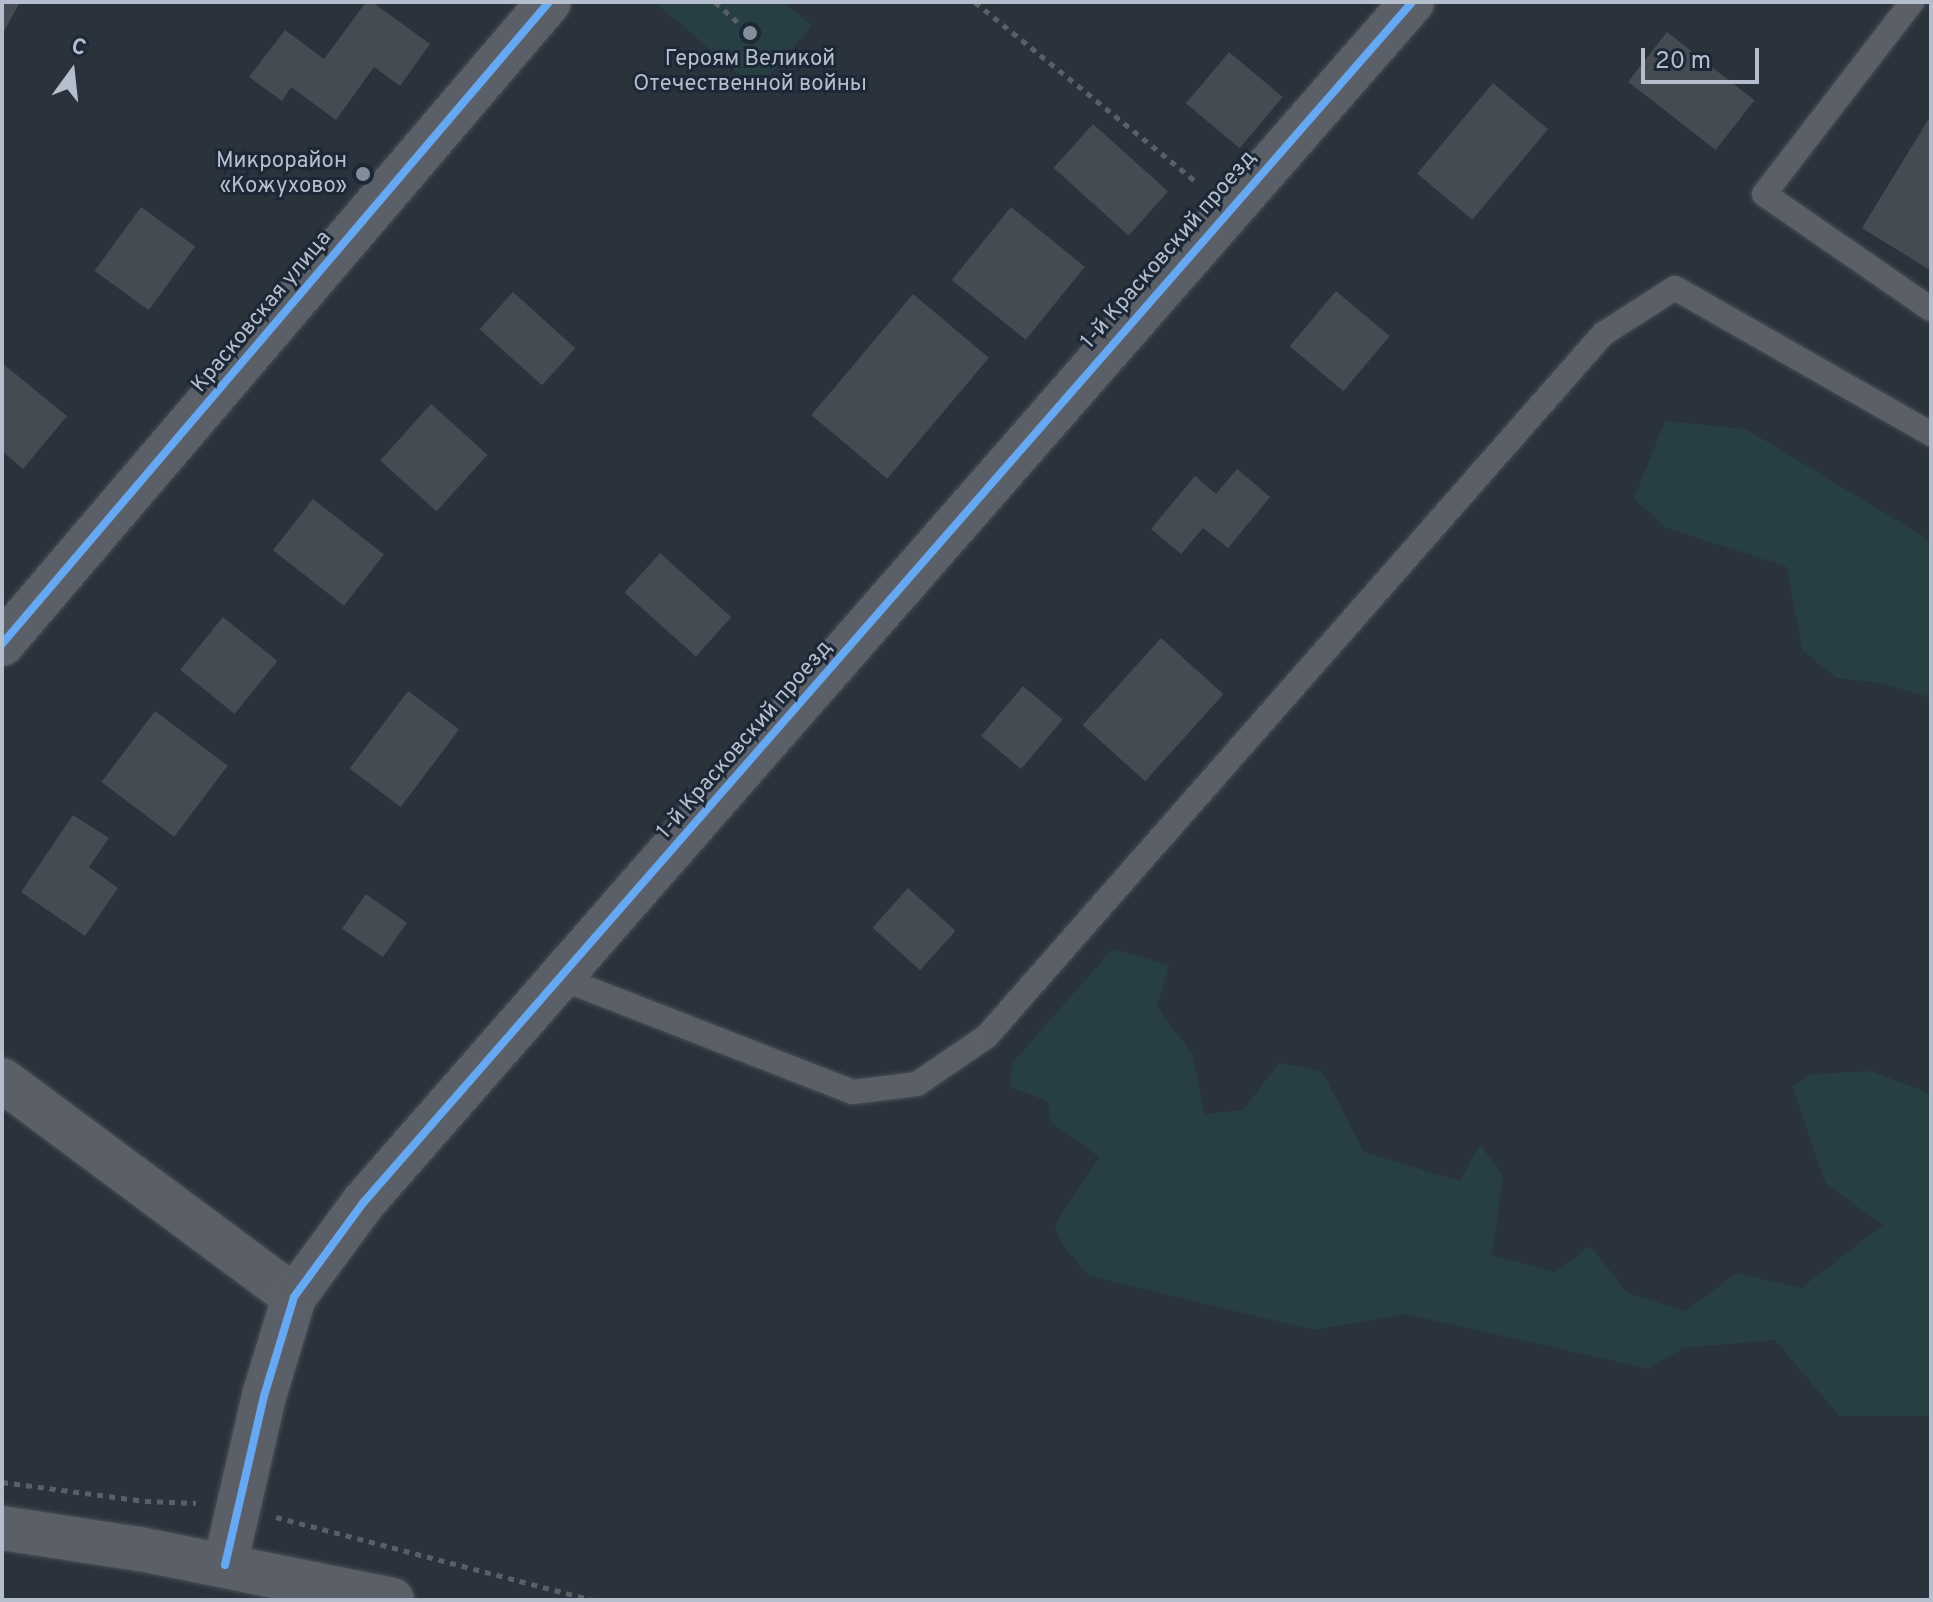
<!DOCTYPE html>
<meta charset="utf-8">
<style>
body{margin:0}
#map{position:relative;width:1933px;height:1602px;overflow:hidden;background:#2a323b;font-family:Overpass,sans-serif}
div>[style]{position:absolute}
.green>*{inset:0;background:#273f42}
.building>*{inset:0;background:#444b53;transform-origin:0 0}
.path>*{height:5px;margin-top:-2.5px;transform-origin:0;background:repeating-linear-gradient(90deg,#585f66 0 6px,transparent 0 12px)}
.roads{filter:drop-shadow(0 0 2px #494e55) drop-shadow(0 0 2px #494e55)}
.service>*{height:24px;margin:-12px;padding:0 12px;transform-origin:12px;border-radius:12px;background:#5b6068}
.minor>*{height:44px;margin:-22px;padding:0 22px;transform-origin:22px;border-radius:22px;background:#5b6068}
.tertiary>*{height:44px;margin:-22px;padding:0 22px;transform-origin:22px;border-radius:22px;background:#5b6068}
.cycleway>*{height:8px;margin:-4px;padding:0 4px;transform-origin:4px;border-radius:4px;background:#66a8f1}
.dots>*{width:22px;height:22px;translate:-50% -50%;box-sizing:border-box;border:4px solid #1d2836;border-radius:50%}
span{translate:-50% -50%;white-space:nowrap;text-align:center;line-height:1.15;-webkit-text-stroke:6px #1d2836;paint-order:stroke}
.poi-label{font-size:22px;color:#b4becc}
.right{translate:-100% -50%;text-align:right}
.street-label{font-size:22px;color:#b4becc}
.frame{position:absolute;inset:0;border:4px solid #b4becc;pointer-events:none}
.north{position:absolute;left:32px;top:32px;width:80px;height:80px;-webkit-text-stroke:6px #1d2836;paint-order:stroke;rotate:15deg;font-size:22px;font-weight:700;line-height:32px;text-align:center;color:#b4becc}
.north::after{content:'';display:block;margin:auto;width:28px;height:36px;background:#b4becc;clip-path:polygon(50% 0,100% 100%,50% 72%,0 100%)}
.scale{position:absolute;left:1641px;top:48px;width:118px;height:36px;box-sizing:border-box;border:4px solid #b4becc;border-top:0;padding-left:10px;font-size:24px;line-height:28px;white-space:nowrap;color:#b4becc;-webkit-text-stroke:6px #1d2836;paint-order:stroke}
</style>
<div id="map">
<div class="green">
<div style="clip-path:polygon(655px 2px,784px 2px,812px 26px,757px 90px)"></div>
<div style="clip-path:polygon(1665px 421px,1746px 429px,1931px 541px,1931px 701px,1926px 696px,1878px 683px,1836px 678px,1802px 650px,1787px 567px,1665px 527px,1634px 498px)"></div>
<div style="clip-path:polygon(1113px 949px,1169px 965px,1157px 1007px,1193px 1055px,1204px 1114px,1243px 1110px,1279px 1063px,1322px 1071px,1364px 1152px,1460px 1181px,1480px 1144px,1503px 1177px,1492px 1255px,1555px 1272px,1590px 1246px,1628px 1293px,1685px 1311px,1737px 1273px,1801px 1288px,1883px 1225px,1826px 1184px,1792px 1086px,1811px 1074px,1871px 1071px,1931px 1094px,1931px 1416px,1839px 1416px,1775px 1340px,1683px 1348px,1649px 1369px,1405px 1314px,1314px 1330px,1089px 1276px,1062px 1244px,1055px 1225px,1099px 1157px,1050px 1122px,1048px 1101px,1010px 1087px,1012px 1063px)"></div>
</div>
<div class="building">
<div style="clip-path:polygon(2px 2px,20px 2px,2px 35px)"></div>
<div style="clip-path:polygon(366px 2px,372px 2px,430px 44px,400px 86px,374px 67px,336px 120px,291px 87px,282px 101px,249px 77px,285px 30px,324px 59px)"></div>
<div style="left:1667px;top:32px;width:111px;height:63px;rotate:38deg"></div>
<div style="left:1229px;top:52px;width:70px;height:67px;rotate:40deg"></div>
<div style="left:1493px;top:83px;width:72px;height:118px;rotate:40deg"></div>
<div style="clip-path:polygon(1931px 115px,1931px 264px,1928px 269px,1862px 228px)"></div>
<div style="left:1093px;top:124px;width:101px;height:59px;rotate:42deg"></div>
<div style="left:141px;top:207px;width:67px;height:79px;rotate:36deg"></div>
<div style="left:1011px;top:207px;width:95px;height:94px;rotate:39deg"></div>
<div style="left:1336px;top:291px;width:70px;height:72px;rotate:40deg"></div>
<div style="left:513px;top:292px;width:84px;height:50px;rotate:42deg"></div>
<div style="left:913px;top:294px;width:99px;height:158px;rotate:40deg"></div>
<div style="clip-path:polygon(2px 363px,67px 416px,23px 469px,2px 451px)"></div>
<div style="left:431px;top:404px;width:76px;height:76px;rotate:42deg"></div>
<div style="clip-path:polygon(1237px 469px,1270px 497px,1228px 548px,1203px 528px,1181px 554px,1151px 529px,1195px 476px,1216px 494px)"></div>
<div style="left:313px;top:499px;width:90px;height:65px;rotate:38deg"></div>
<div style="left:660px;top:553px;width:96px;height:53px;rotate:42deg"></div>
<div style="left:223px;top:617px;width:70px;height:68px;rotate:39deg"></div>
<div style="left:1161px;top:638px;width:84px;height:117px;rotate:42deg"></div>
<div style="left:1023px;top:686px;width:52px;height:65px;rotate:40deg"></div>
<div style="left:408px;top:691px;width:64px;height:97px;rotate:37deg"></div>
<div style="left:155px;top:711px;width:91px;height:89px;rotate:37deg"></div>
<div style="clip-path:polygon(73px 815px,109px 838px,89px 867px,118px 888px,85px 936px,21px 892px)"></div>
<div style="left:908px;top:888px;width:64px;height:53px;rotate:42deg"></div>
<div style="left:366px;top:894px;width:50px;height:42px;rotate:35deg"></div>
</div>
<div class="path">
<div style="left:715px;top:2px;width:47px;rotate:41.5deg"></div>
<div style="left:975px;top:2px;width:287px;rotate:39.1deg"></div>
<div style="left:2px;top:1482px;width:144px;rotate:7.6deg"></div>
<div style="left:145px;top:1501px;width:51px;rotate:2.2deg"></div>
<div style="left:276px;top:1517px;width:328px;rotate:14.7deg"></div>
</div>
<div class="roads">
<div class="service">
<div style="left:1912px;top:2px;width:242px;rotate:127.6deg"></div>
<div style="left:1764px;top:194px;width:203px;rotate:34.6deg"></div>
<div style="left:563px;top:979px;width:311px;rotate:21.3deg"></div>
<div style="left:853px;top:1092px;width:64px;rotate:-7.1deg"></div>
<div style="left:917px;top:1084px;width:85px;rotate:-34.4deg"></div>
<div style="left:987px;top:1036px;width:934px;rotate:-48.73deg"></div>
<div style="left:1603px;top:334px;width:85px;rotate:-32.6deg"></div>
<div style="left:1675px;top:288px;width:295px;rotate:29.7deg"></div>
</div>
<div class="minor">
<div style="left:2px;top:644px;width:843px;rotate:-49.57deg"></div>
<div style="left:2px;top:1080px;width:364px;rotate:36.6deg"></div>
<div style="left:225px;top:1565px;width:173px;rotate:-77deg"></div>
<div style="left:264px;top:1396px;width:103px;rotate:-73.1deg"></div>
<div style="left:294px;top:1297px;width:117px;rotate:-53.7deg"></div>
<div style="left:363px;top:1203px;width:1595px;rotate:-48.86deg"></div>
</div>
<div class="tertiary">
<div style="left:2px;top:1528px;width:140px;rotate:8.7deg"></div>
<div style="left:140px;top:1549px;width:257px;rotate:11.4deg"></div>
</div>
</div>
<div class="cycleway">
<div style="left:2px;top:644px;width:843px;rotate:-49.57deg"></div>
<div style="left:225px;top:1565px;width:173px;rotate:-77deg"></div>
<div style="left:264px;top:1396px;width:103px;rotate:-73.1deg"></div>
<div style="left:294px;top:1297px;width:117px;rotate:-53.7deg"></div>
<div style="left:363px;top:1203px;width:1595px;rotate:-48.86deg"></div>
</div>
<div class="dots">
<div style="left:750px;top:33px;background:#848d99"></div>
<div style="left:363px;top:174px;background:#848d99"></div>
</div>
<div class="poi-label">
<span style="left:750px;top:72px">Героям Великой<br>Отечественной войны</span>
<span class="right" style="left:347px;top:174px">Микрорайон<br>«Кожухово»</span>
</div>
<div class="street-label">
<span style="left:1169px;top:250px;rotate:-49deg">1-й Красковский проезд</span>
<span style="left:262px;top:312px;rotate:-50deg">Красковская улица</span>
<span style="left:745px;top:740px;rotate:-49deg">1-й Красковский проезд</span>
</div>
<div class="frame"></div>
<div class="north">С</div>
<div class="scale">20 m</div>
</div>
